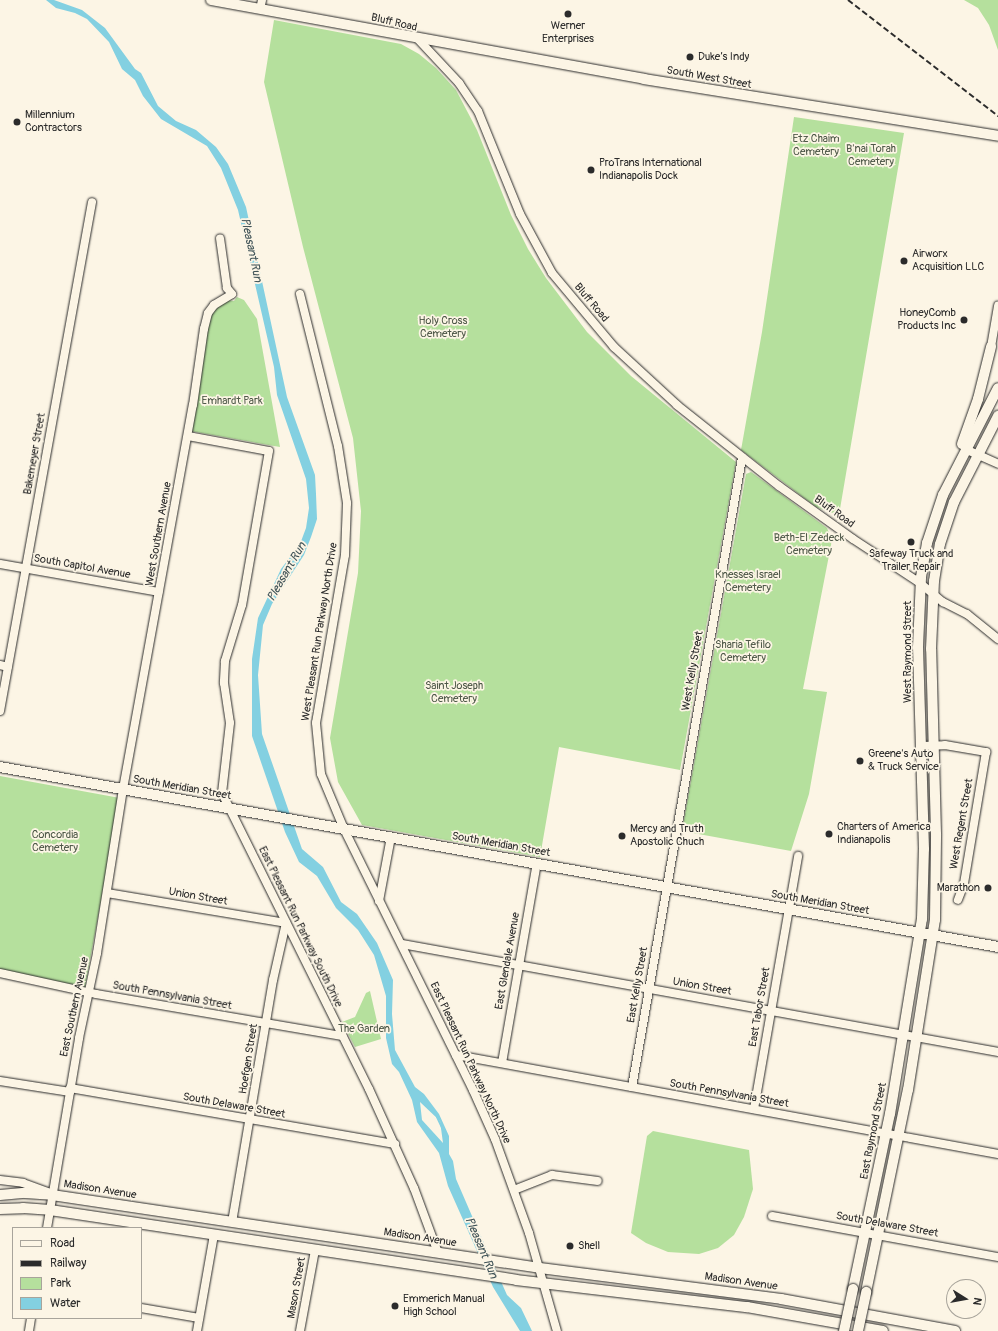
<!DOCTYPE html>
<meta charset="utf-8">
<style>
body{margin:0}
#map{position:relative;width:998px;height:1331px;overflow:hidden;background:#fcf5e5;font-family:Pangolin,sans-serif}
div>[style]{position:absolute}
.green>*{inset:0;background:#b5e09d}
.water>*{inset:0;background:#83d0e1}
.stream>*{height:2px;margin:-1px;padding:0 1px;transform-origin:1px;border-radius:1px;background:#83d0e1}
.roads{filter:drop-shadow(0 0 1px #2b2b2b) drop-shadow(0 0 1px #2b2b2b)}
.minor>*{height:8px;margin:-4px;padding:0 4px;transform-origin:4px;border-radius:4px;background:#fcf5e5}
.major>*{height:10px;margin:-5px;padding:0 5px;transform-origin:5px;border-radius:5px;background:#fcf5e5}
.rail>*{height:2px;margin-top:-1px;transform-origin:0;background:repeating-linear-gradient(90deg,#2b2b2b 0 6px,transparent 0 9px)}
.bridges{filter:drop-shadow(0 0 1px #2b2b2b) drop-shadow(0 0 1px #2b2b2b)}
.major-bridge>*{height:10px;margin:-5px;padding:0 5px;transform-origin:5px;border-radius:5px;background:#fcf5e5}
.dots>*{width:11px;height:11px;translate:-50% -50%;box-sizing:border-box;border:2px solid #fcf5e5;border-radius:50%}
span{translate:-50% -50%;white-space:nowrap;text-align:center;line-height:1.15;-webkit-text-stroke:3.5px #fcf5e5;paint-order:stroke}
.street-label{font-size:11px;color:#2b2b2b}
.poi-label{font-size:11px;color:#2b2b2b}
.left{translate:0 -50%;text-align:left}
.right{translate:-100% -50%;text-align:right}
.park-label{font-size:11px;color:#4e5848}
.water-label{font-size:12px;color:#415458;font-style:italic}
.legend{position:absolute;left:12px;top:1227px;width:130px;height:92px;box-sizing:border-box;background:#fcf5e5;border:1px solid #a8a49b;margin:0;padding:5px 7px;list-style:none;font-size:12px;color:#2b2b2b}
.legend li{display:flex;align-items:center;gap:8px;height:20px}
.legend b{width:20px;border:1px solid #a8a49b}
.north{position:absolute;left:946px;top:1279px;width:40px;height:40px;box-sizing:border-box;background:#fcf5e5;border:1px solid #a8a49b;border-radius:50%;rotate:101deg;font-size:11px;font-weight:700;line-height:16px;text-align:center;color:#2b2b2b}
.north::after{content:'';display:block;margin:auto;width:14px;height:18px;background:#2b2b2b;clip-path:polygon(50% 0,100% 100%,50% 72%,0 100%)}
</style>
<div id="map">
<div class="green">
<div style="clip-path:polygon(964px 0,998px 0,998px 50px,989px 25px,978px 8px)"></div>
<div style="clip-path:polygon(274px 20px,401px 44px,419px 54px,436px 68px,456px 90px,477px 130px,511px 215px,528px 249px,546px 278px,587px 332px,631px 376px,736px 462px,680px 770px,559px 747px,540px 857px,362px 825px,338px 782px,330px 738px,358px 573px,361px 511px,353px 438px,303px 247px,264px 82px)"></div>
<div style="clip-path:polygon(794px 117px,904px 133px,840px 509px,832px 513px,816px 507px,741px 450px,762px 332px)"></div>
<div style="clip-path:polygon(237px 297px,244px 300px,257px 319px,280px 447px,190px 431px,211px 308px,225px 300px,234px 301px)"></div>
<div style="clip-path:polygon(751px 472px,827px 528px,832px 540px,803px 689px,827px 692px,809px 794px,791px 851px,682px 831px,746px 474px)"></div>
<div style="clip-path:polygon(0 776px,120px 798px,85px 987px,0 970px)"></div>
<div style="clip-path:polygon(370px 991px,381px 1039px,355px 1047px,342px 1022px,355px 1017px,366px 993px)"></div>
<div style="clip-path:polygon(653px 1131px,749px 1150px,753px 1189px,744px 1217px,734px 1235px,718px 1248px,699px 1254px,668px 1252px,646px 1243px,631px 1233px,647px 1136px)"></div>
</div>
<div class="water">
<div style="clip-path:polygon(evenodd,46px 0,54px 0,82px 10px,105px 28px,135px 69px,141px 73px,158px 106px,176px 121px,196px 130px,216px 147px,228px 164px,246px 207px,287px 397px,315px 475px,316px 494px,317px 519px,311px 537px,304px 555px,272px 604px,263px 625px,258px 675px,262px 734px,302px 849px,323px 867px,341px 902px,357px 914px,377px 943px,393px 980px,392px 1014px,395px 1050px,415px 1087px,424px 1094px,439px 1114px,449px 1136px,449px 1154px,453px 1161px,456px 1179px,472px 1216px,507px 1295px,521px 1308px,532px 1331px,520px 1331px,493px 1287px,448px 1186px,439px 1153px,417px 1122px,412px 1100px,399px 1072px,392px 1064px,386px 1038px,386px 996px,374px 955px,358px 930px,336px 908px,317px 876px,299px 862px,285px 832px,252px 736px,252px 659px,258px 618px,281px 569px,300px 544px,306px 528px,309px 508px,306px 479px,277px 395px,274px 367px,238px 210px,221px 168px,207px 146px,161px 119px,143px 96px,135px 80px,122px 69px,109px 42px,87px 19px,75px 13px,56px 8px,46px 0,420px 1102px,440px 1121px,443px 1143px,422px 1120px,420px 1102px)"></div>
</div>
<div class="stream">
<div style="left:437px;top:1117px;width:14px;rotate:65deg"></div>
</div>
<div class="roads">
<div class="minor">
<div style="left:260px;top:9px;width:9px;rotate:-77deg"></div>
<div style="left:417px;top:38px;width:62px;rotate:47deg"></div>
<div style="left:459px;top:83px;width:34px;rotate:56deg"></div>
<div style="left:478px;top:111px;width:111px;rotate:67.8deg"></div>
<div style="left:520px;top:214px;width:67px;rotate:61.5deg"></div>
<div style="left:552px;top:273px;width:97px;rotate:50deg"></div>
<div style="left:614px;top:347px;width:86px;rotate:42.6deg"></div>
<div style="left:677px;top:405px;width:130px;rotate:38.5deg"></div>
<div style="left:779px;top:486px;width:91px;rotate:35.6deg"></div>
<div style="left:853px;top:539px;width:80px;rotate:33.3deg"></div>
<div style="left:920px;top:583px;width:30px;rotate:40deg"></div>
<div style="left:943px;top:602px;width:27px;rotate:27deg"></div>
<div style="left:967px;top:614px;width:40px;rotate:39deg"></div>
<div style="left:300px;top:294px;width:157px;rotate:76deg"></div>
<div style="left:338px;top:446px;width:58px;rotate:81deg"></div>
<div style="left:347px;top:503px;width:52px;rotate:92.2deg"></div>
<div style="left:345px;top:555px;width:170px;rotate:99.8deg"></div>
<div style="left:316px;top:723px;width:51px;rotate:84.4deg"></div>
<div style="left:321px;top:774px;width:60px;rotate:67.3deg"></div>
<div style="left:344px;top:829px;width:291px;rotate:63.7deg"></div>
<div style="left:473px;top:1090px;width:54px;rotate:65.8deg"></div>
<div style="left:495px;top:1139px;width:100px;rotate:70.1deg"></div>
<div style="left:529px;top:1233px;width:102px;rotate:74.1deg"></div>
<div style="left:991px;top:347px;width:42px;rotate:-80.3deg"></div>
<div style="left:188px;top:436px;width:82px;rotate:10.5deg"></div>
<div style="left:269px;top:451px;width:156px;rotate:99.9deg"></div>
<div style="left:242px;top:605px;width:59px;rotate:106.9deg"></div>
<div style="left:225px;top:661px;width:22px;rotate:93deg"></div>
<div style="left:224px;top:683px;width:40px;rotate:81.5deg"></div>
<div style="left:230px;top:723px;width:70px;rotate:96.5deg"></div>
<div style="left:222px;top:793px;width:330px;rotate:63.6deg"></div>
<div style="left:369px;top:1089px;width:109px;rotate:65.6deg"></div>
<div style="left:414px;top:1188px;width:69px;rotate:69.7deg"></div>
<div style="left:965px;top:449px;width:36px;rotate:24deg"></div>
<div style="left:0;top:564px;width:161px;rotate:10deg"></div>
<div style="left:0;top:665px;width:8px;rotate:14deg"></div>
<div style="left:0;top:711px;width:517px;rotate:-79.75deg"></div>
<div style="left:921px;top:746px;width:24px;rotate:-2deg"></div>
<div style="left:945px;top:745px;width:42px;rotate:9.7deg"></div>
<div style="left:986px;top:752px;width:134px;rotate:99.5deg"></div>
<div style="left:964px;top:884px;width:17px;rotate:111deg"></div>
<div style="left:107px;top:893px;width:181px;rotate:9.5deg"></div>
<div style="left:286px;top:923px;width:58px;rotate:102.8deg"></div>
<div style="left:273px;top:980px;width:245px;rotate:99.6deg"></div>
<div style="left:379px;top:901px;width:65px;rotate:-79.4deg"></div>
<div style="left:402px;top:944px;width:606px;rotate:10.27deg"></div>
<div style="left:0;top:973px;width:98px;rotate:12.3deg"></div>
<div style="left:96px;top:994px;width:250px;rotate:9.7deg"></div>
<div style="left:456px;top:1055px;width:551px;rotate:10.35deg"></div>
<div style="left:502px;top:1063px;width:203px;rotate:-80.1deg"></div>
<div style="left:0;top:1081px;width:71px;rotate:8.9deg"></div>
<div style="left:632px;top:1087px;width:639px;rotate:-80.08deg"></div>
<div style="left:70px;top:1088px;width:330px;rotate:9.8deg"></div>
<div style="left:754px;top:1109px;width:257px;rotate:-80.1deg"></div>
<div style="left:0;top:1180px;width:23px;rotate:7deg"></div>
<div style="left:23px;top:1183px;width:27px;rotate:20deg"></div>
<div style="left:514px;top:1190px;width:41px;rotate:-21.5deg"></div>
<div style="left:552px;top:1175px;width:46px;rotate:7.4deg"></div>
<div style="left:772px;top:1216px;width:230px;rotate:10.3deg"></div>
<div style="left:47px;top:1228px;width:193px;rotate:-80.4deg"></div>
<div style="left:79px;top:1038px;width:87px;rotate:-78deg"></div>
<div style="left:97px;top:953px;width:166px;rotate:-81deg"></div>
<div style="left:123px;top:789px;width:390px;rotate:-79.7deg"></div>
<div style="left:193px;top:405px;width:77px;rotate:-81.8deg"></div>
<div style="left:204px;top:329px;width:16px;rotate:-76deg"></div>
<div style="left:208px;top:313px;width:10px;rotate:-53deg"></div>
<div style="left:214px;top:305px;width:21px;rotate:-31deg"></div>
<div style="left:232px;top:294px;width:8px;rotate:-130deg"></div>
<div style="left:227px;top:288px;width:50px;rotate:-98deg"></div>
<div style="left:141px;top:1308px;width:59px;rotate:9.8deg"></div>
<div style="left:29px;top:1331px;width:13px;rotate:-81deg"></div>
<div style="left:197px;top:1331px;width:97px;rotate:-80deg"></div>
<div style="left:300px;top:1331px;width:82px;rotate:-79.5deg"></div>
</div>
<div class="major">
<div style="left:211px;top:0;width:440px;rotate:10.3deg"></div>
<div style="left:644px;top:79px;width:359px;rotate:9.1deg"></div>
<div style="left:962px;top:444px;width:48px;rotate:-70.4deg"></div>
<div style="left:978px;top:399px;width:54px;rotate:-76deg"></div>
<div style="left:0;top:767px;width:1014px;rotate:10.22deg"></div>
<div style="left:0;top:1195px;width:25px;rotate:-5deg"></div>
<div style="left:25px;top:1193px;width:27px;rotate:4deg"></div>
<div style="left:52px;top:1195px;width:493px;rotate:8.5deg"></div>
<div style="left:540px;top:1268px;width:243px;rotate:7.3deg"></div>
<div style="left:781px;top:1299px;width:177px;rotate:10.4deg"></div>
<div style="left:0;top:1209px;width:23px;rotate:-2deg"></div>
<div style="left:23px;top:1208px;width:27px;rotate:4deg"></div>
<div style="left:50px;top:1210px;width:471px;rotate:8.5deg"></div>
<div style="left:516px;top:1280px;width:233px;rotate:6.7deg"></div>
<div style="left:747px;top:1307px;width:138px;rotate:10deg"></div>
<div style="left:853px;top:1289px;width:179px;rotate:-78.1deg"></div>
<div style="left:890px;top:1114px;width:198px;rotate:-80.7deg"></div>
<div style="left:922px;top:919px;width:70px;rotate:-88.4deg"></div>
<div style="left:924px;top:849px;width:202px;rotate:-91.7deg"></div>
<div style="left:918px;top:647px;width:70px;rotate:-87.5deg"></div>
<div style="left:921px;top:577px;width:35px;rotate:-80deg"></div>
<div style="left:927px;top:543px;width:51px;rotate:-71.6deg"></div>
<div style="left:943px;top:495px;width:120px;rotate:-62.8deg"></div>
<div style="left:866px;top:1292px;width:206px;rotate:-78.3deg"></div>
<div style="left:908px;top:1090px;width:172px;rotate:-81deg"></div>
<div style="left:935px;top:920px;width:86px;rotate:-89.3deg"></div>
<div style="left:936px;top:834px;width:185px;rotate:-91.5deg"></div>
<div style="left:931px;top:649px;width:68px;rotate:-87.5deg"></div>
<div style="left:934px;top:581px;width:37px;rotate:-81deg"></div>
<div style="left:940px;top:544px;width:44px;rotate:-71.6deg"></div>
<div style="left:954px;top:502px;width:97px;rotate:-62.9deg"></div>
</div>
</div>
<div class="rail">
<div style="left:848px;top:0;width:190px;rotate:37.7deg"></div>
</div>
<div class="bridges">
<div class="major-bridge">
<div style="left:844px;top:1331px;width:43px;rotate:-77.9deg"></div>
<div style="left:858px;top:1331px;width:40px;rotate:-78deg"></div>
</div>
</div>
<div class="dots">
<div style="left:568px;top:14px;background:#2b2b2b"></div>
<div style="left:690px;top:57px;background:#2b2b2b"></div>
<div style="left:17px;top:122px;background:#2b2b2b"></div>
<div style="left:591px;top:170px;background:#2b2b2b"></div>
<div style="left:904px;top:261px;background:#2b2b2b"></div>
<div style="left:964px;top:320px;background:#2b2b2b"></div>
<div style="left:911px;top:542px;background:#2b2b2b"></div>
<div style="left:860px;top:761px;background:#2b2b2b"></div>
<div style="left:829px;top:834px;background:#2b2b2b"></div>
<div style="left:622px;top:836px;background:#2b2b2b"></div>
<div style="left:988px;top:888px;background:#2b2b2b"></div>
<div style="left:570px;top:1246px;background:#2b2b2b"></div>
<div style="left:395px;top:1306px;background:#2b2b2b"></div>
</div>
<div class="street-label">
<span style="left:394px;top:23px;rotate:13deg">Bluff Road</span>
<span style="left:709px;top:78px;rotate:10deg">South West Street</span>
<span style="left:591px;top:303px;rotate:50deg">Bluff Road</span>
<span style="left:35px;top:454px;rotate:-80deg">Bakemeyer Street</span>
<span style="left:834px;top:512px;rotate:36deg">Bluff Road</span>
<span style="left:159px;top:534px;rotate:-80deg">West Southern Avenue</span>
<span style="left:82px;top:567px;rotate:10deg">South Capitol Avenue</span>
<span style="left:320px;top:632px;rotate:-81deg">West Pleasant Run Parkway North Drive</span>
<span style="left:908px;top:652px;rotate:-90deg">West Raymond Street</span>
<span style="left:693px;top:671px;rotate:-80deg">West Kelly Street</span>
<span style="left:182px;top:788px;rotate:10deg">South Meridian Street</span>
<span style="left:962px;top:824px;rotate:-80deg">West Regent Street</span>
<span style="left:501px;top:845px;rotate:10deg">South Meridian Street</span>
<span style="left:198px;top:897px;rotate:10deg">Union Street</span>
<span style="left:820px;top:903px;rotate:10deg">South Meridian Street</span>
<span style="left:300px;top:927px;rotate:64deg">East Pleasant Run Parkway South Drive</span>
<span style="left:508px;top:961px;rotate:-80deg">East Glendale Avenue</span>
<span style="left:638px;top:985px;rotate:-80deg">East Kelly Street</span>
<span style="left:702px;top:987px;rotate:10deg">Union Street</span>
<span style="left:172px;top:996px;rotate:10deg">South Pennsylvania Street</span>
<span style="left:75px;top:1007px;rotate:-78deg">East Southern Avenue</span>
<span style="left:760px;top:1007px;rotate:-80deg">East Tabor Street</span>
<span style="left:249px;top:1059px;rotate:-81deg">Hoefgen Street</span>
<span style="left:470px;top:1063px;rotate:65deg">East Pleasant Run Parkway North Drive</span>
<span style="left:729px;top:1094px;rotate:10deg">South Pennsylvania Street</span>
<span style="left:234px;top:1106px;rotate:10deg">South Delaware Street</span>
<span style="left:874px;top:1131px;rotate:-79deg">East Raymond Street</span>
<span style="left:100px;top:1190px;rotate:9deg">Madison Avenue</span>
<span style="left:887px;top:1225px;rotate:10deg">South Delaware Street</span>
<span style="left:420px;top:1238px;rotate:9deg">Madison Avenue</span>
<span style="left:741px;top:1282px;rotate:8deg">Madison Avenue</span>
<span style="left:297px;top:1288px;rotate:-80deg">Mason Street</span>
</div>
<div class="poi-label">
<span style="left:568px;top:33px">Werner<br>Enterprises</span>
<span class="left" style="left:698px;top:57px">Duke’s Indy</span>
<span class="left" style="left:25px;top:122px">Millennium<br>Contractors</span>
<span class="left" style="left:599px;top:170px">ProTrans International<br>Indianapolis Dock</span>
<span class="left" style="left:912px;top:261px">Airworx<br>Acquisition LLC</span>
<span class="right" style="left:956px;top:320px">HoneyComb<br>Products Inc</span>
<span style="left:911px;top:561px">Safeway Truck and<br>Trailer Repair</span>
<span class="left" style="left:868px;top:761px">Greene's Auto<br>&amp; Truck Service</span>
<span class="left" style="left:837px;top:834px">Charters of America<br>Indianapolis</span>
<span class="left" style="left:630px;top:836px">Mercy and Truth<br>Apostolic Chuch</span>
<span class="right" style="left:980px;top:888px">Marathon</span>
<span class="left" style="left:578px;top:1246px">Shell</span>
<span class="left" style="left:403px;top:1306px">Emmerich Manual<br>High School</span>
</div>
<div class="park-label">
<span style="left:816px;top:146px">Etz Chaim<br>Cemetery</span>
<span style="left:871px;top:156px">B'nai Torah<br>Cemetery</span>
<span style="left:443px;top:328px">Holy Cross<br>Cemetery</span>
<span style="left:232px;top:401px">Emhardt Park</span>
<span style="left:809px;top:545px">Beth-El Zedeck<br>Cemetery</span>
<span style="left:748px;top:582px">Knesses Israel<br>Cemetery</span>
<span style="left:743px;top:652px">Sharia Tefilo<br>Cemetery</span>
<span style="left:454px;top:693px">Saint Joseph<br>Cemetery</span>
<span style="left:55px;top:842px">Concordia<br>Cemetery</span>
<span style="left:364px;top:1029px">The Garden</span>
</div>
<div class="water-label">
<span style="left:251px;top:250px;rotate:78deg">Pleasant Run</span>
<span style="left:287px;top:572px;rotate:-60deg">Pleasant Run</span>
<span style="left:481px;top:1248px;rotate:67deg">Pleasant Run</span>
</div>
<ul class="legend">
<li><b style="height:5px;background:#fcf5e5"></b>Road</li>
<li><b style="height:5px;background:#2b2b2b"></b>Railway</li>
<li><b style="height:11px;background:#b5e09d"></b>Park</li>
<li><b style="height:11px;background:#83d0e1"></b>Water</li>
</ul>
<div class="north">N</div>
</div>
